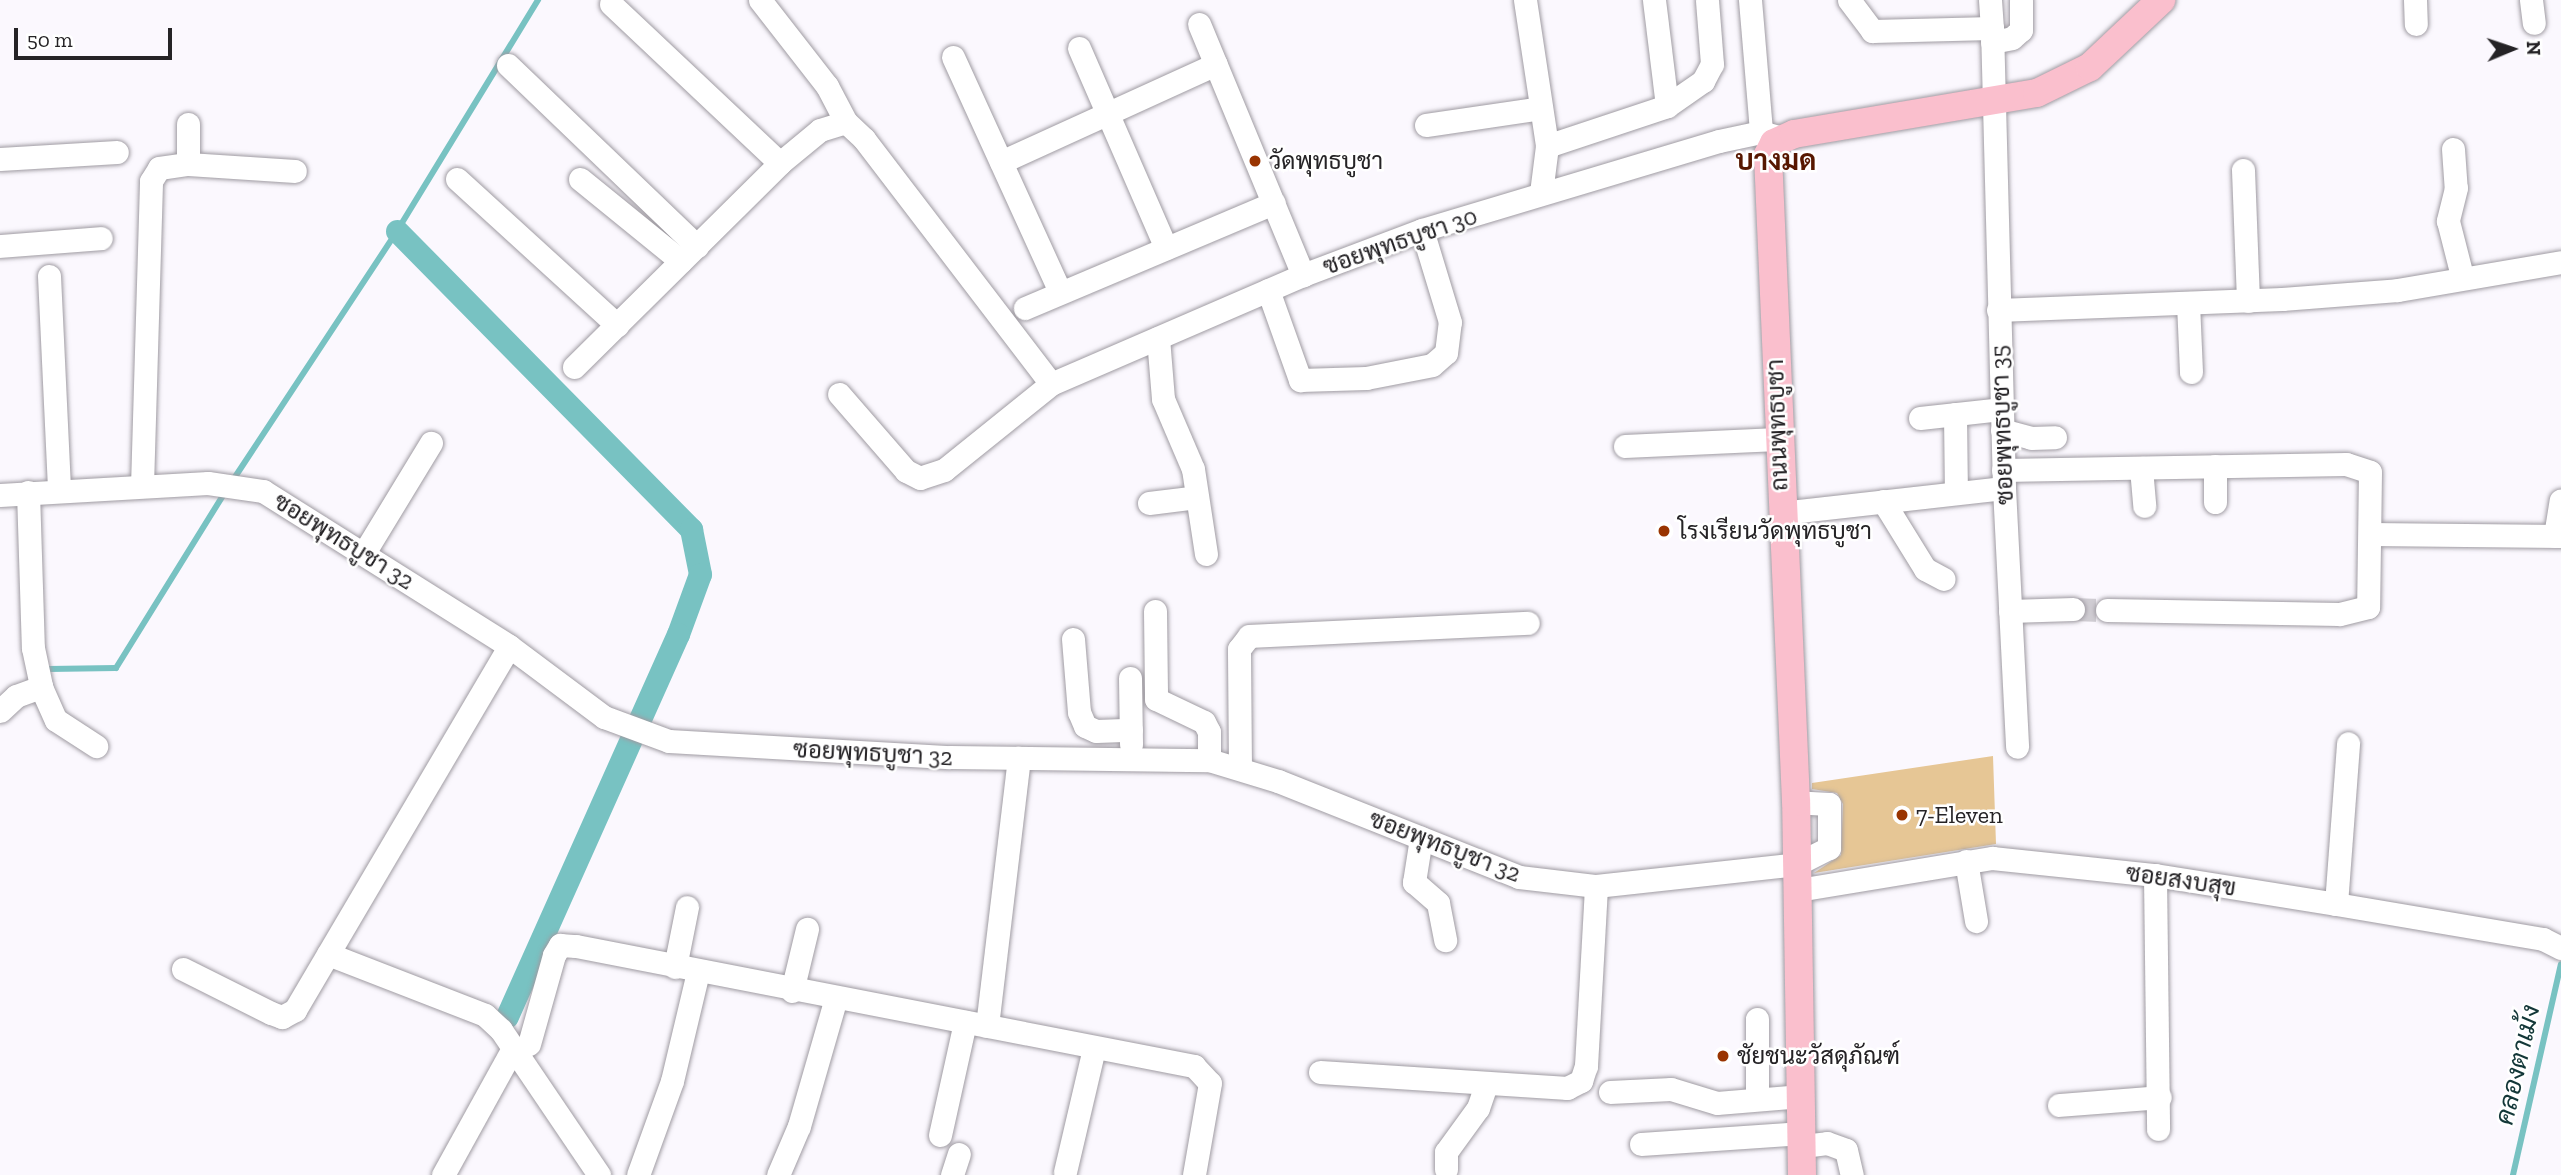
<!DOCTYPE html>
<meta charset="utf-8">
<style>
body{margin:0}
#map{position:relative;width:2561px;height:1175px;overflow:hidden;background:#fbf8fe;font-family:"Zilla Slab",Sarabun,serif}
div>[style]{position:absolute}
.stream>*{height:6px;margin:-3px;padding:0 3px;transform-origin:3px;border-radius:3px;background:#78c2c2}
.canal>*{height:23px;margin:-11.5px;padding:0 11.5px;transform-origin:11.5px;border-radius:11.5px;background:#78c2c2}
.building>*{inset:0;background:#e6c695}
.minor-tunnel>*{height:23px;margin-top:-11.5px;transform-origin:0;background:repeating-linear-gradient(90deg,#d0cdd3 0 23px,transparent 0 34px)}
.roads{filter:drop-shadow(0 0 2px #9f9ba2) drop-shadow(0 0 2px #9f9ba2)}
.minor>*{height:23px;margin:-11.5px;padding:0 11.5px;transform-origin:11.5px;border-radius:11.5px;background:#fff}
.major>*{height:28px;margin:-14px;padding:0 14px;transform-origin:14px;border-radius:14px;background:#fabfcd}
.dots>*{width:19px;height:19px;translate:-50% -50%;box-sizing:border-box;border:4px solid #fff;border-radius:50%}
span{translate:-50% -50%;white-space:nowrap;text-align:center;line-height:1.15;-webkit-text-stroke:5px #fff;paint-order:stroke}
.poi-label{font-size:24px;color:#252326}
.left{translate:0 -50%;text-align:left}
.street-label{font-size:24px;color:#252326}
.water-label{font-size:26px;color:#133738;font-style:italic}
.quarter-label{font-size:28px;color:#571700;font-weight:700}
.north{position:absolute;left:2477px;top:14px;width:70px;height:70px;-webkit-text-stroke:5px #fff;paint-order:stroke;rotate:88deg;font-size:19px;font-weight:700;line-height:28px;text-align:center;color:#252326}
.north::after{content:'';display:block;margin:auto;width:24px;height:32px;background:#252326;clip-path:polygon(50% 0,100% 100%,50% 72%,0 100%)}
.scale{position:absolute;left:14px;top:28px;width:158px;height:32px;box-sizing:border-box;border:4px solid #252326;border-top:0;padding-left:9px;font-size:21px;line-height:24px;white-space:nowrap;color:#252326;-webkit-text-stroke:5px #fff;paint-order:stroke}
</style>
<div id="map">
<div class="stream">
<div style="left:233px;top:480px;width:298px;rotate:-56.6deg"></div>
<div style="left:397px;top:231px;width:271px;rotate:-58.6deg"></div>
<div style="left:49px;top:669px;width:67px;rotate:-0.9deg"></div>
<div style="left:116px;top:668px;width:207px;rotate:-58.2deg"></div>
<div style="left:2513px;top:1175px;width:216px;rotate:-77.2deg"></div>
</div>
<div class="canal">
<div style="left:397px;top:231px;width:419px;rotate:45.4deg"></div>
<div style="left:691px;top:529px;width:46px;rotate:78.7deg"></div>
<div style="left:700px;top:574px;width:64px;rotate:110.1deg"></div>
<div style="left:678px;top:634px;width:419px;rotate:114.1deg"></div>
</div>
<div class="building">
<div style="clip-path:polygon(1993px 756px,1996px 844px,1814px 873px,1841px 855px,1843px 804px,1837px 793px,1812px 789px,1812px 783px)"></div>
</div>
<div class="minor-tunnel">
<div style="left:2073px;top:609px;width:34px;rotate:2deg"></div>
</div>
<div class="roads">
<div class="minor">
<div style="left:760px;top:0;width:109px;rotate:52.1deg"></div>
<div style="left:827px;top:86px;width:41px;rotate:62.2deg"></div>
<div style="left:846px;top:122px;width:25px;rotate:43deg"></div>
<div style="left:864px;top:139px;width:308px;rotate:52.6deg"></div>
<div style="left:1051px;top:384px;width:137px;rotate:141.2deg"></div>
<div style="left:944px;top:470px;width:25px;rotate:162deg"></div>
<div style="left:920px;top:478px;width:16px;rotate:-153deg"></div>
<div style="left:906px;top:471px;width:102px;rotate:-131deg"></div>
<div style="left:1525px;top:0;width:148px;rotate:81.4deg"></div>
<div style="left:1547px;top:146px;width:47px;rotate:97.3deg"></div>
<div style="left:1654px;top:0;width:107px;rotate:83deg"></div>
<div style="left:1750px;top:0;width:132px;rotate:85.2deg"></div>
<div style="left:1849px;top:0;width:39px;rotate:53deg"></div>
<div style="left:1872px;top:31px;width:120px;rotate:-1.4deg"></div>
<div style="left:1992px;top:28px;width:460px;rotate:88.5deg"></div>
<div style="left:2004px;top:488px;width:259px;rotate:87.1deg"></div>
<div style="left:1990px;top:0;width:28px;rotate:86deg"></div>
<div style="left:2415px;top:0;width:24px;rotate:88deg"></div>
<div style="left:2531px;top:0;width:23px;rotate:83deg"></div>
<div style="left:611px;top:4px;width:232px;rotate:43.3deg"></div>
<div style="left:1199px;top:24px;width:272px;rotate:67.5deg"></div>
<div style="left:1992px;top:42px;width:20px;rotate:-11deg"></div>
<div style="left:2012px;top:38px;width:12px;rotate:-42deg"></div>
<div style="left:2021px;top:30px;width:30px;rotate:-90deg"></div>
<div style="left:1079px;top:48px;width:218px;rotate:66.5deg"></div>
<div style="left:953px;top:57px;width:258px;rotate:65.5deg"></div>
<div style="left:508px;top:65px;width:262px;rotate:43.8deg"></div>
<div style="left:1426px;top:125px;width:116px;rotate:-8.4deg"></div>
<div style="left:1547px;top:146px;width:126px;rotate:-18.4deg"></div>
<div style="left:1667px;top:106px;width:44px;rotate:-34.8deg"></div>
<div style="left:1703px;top:81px;width:19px;rotate:-62deg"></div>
<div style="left:1712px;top:64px;width:64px;rotate:-94.5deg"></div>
<div style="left:2453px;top:149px;width:39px;rotate:86deg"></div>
<div style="left:2456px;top:188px;width:34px;rotate:104deg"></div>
<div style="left:2448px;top:221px;width:57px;rotate:75.7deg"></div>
<div style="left:0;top:159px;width:117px;rotate:-3.4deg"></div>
<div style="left:1001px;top:162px;width:236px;rotate:-24.5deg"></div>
<div style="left:188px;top:164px;width:107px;rotate:3.7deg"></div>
<div style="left:2243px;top:170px;width:131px;rotate:87.8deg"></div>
<div style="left:457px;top:179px;width:217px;rotate:42.4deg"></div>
<div style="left:580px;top:179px;width:130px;rotate:39.1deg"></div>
<div style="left:0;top:246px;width:101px;rotate:-4.5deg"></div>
<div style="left:49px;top:276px;width:215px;rotate:87.3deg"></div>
<div style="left:1268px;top:290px;width:96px;rotate:70.4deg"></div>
<div style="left:1300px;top:380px;width:66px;rotate:-1.7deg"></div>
<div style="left:1366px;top:378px;width:67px;rotate:-11.1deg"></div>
<div style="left:1432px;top:365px;width:18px;rotate:-41deg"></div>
<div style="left:1446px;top:353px;width:31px;rotate:-83deg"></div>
<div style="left:1450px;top:322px;width:96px;rotate:-106.9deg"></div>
<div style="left:2188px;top:303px;width:69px;rotate:87.5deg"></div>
<div style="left:1025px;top:308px;width:270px;rotate:-22.9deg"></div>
<div style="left:1998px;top:310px;width:284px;rotate:-2.2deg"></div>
<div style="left:2282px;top:299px;width:116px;rotate:-4.4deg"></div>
<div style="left:2398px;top:290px;width:165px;rotate:-9.7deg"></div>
<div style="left:1158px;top:338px;width:61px;rotate:85.3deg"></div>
<div style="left:1163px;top:399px;width:76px;rotate:66.8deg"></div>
<div style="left:1193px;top:469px;width:86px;rotate:81.3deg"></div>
<div style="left:574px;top:367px;width:290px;rotate:-44.7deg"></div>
<div style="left:780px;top:163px;width:52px;rotate:-39.5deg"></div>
<div style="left:820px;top:130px;width:27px;rotate:-17deg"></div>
<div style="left:1051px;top:384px;width:275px;rotate:-23.4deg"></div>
<div style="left:1303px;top:275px;width:127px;rotate:-20.7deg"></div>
<div style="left:1422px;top:230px;width:310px;rotate:-16.7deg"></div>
<div style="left:1719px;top:141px;width:43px;rotate:-12.1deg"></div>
<div style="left:1761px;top:132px;width:22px;rotate:16deg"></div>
<div style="left:1955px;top:414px;width:79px;rotate:89.3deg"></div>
<div style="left:1920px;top:418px;width:81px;rotate:-6.3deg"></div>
<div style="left:2002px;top:430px;width:30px;rotate:15deg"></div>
<div style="left:2031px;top:438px;width:24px;rotate:-2deg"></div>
<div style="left:1625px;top:446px;width:152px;rotate:-2.6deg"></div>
<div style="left:2141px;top:468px;width:38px;rotate:85deg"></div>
<div style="left:2003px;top:470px;width:343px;rotate:-1deg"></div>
<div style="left:2346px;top:464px;width:25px;rotate:18deg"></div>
<div style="left:2370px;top:472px;width:135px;rotate:90.8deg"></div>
<div style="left:2368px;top:607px;width:30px;rotate:166deg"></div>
<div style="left:2339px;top:614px;width:232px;rotate:-179deg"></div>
<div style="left:142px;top:486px;width:305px;rotate:-88.3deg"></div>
<div style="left:151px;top:181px;width:15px;rotate:-58deg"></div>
<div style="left:159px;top:168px;width:29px;rotate:-8deg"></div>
<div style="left:188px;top:164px;width:40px;rotate:-90deg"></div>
<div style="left:28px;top:492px;width:156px;rotate:88.2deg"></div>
<div style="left:33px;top:648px;width:40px;rotate:78deg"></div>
<div style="left:41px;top:687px;width:36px;rotate:66deg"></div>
<div style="left:56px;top:720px;width:48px;rotate:33deg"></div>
<div style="left:0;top:495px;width:208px;rotate:-3.3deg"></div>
<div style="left:208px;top:483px;width:56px;rotate:8.3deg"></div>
<div style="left:263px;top:491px;width:291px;rotate:32.2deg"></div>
<div style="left:509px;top:646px;width:119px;rotate:36.8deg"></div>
<div style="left:604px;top:717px;width:69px;rotate:20.3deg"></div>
<div style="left:669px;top:741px;width:281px;rotate:3.3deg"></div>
<div style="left:950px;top:757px;width:259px;rotate:0.7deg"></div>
<div style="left:1209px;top:760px;width:72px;rotate:16.9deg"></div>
<div style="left:1278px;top:781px;width:259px;rotate:21.7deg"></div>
<div style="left:1519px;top:877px;width:78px;rotate:6.7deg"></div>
<div style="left:1596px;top:886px;width:202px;rotate:-6.2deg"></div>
<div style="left:1797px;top:864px;width:36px;rotate:-27deg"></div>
<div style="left:1829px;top:848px;width:44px;rotate:-90deg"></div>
<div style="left:1829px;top:804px;width:33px;rotate:-177deg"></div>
<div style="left:1883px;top:501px;width:80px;rotate:58.3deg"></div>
<div style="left:1925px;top:569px;width:21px;rotate:28deg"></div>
<div style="left:2215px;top:502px;width:36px;rotate:-90deg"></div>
<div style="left:1149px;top:503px;width:48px;rotate:-7.1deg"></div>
<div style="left:1781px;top:513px;width:224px;rotate:-6.4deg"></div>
<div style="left:2370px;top:534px;width:191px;rotate:0.6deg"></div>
<div style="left:2555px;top:536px;width:36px;rotate:-81deg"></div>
<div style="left:364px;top:553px;width:129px;rotate:-58.7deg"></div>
<div style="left:1155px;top:611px;width:88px;rotate:89.3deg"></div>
<div style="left:1156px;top:699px;width:53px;rotate:25.6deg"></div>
<div style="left:1204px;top:722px;width:11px;rotate:63deg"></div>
<div style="left:1209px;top:732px;width:28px;rotate:90deg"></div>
<div style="left:2010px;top:611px;width:63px;rotate:-1.8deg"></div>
<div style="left:1073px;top:639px;width:73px;rotate:85.3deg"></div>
<div style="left:1079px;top:712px;width:15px;rotate:67deg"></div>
<div style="left:1085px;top:726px;width:12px;rotate:24deg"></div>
<div style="left:1096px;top:731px;width:35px;rotate:-2deg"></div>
<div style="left:1130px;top:678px;width:66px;rotate:89.1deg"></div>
<div style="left:0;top:711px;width:22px;rotate:-43deg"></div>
<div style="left:16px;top:696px;width:27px;rotate:-20deg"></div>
<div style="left:1240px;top:768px;width:119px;rotate:-90.5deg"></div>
<div style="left:1239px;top:649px;width:16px;rotate:-52deg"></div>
<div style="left:1249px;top:636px;width:279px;rotate:-2.7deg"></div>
<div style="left:1421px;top:838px;width:45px;rotate:99deg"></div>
<div style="left:1414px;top:882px;width:32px;rotate:41deg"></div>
<div style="left:1438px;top:903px;width:38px;rotate:79deg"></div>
<div style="left:1966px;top:861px;width:61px;rotate:80.5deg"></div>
<div style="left:2155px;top:875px;width:254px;rotate:89.3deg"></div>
<div style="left:1798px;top:890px;width:197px;rotate:-9.4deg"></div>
<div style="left:1992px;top:858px;width:164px;rotate:6deg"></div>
<div style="left:2155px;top:875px;width:183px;rotate:9.1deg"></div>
<div style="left:2336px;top:904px;width:210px;rotate:9.6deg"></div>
<div style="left:2543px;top:939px;width:20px;rotate:27deg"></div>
<div style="left:2336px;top:904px;width:161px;rotate:-85.7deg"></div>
<div style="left:328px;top:954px;width:168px;rotate:21.2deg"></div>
<div style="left:485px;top:1015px;width:22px;rotate:43deg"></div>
<div style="left:501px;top:1030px;width:175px;rotate:55.9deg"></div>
<div style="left:675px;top:967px;width:61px;rotate:-78.7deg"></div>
<div style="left:183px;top:969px;width:98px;rotate:26.6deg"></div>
<div style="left:271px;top:1013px;width:12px;rotate:20deg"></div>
<div style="left:282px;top:1017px;width:15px;rotate:-28deg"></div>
<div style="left:295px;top:1010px;width:422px;rotate:-59.5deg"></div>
<div style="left:792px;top:991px;width:64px;rotate:-76.4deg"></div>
<div style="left:1757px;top:1019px;width:78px;rotate:90deg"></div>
<div style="left:987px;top:1026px;width:270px;rotate:-83.2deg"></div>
<div style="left:529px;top:1044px;width:92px;rotate:-74.3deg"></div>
<div style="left:554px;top:955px;width:12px;rotate:-59deg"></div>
<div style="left:560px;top:945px;width:16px;rotate:4deg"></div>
<div style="left:576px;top:946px;width:630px;rotate:10.99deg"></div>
<div style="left:1194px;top:1066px;width:23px;rotate:47deg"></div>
<div style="left:1210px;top:1083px;width:93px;rotate:99.9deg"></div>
<div style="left:1320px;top:1072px;width:248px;rotate:3.7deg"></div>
<div style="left:1567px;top:1088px;width:16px;rotate:-27deg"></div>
<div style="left:1581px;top:1081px;width:16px;rotate:-72deg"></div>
<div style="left:1586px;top:1066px;width:180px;rotate:-86.8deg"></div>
<div style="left:1610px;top:1092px;width:61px;rotate:-2.8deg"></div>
<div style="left:1671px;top:1089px;width:48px;rotate:16.9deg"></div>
<div style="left:1717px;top:1103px;width:85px;rotate:-4.7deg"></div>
<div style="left:2059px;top:1105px;width:101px;rotate:-4.5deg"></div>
<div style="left:940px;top:1135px;width:116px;rotate:-77.5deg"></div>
<div style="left:1641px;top:1144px;width:162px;rotate:-3.9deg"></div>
<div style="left:1803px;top:1146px;width:24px;rotate:-7deg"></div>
<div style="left:1827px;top:1143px;width:20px;rotate:20deg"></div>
<div style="left:1846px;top:1150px;width:26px;rotate:77deg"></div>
<div style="left:1446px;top:1169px;width:17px;rotate:-90deg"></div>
<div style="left:1446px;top:1152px;width:54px;rotate:-54deg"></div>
<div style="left:1478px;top:1108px;width:24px;rotate:-71deg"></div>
<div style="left:1065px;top:1172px;width:127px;rotate:-76.8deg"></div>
<div style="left:443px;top:1175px;width:145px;rotate:-61.1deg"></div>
<div style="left:638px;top:1175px;width:100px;rotate:-70.1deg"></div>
<div style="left:672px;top:1081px;width:112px;rotate:-76.6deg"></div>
<div style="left:778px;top:1175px;width:53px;rotate:-66.8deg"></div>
<div style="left:799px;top:1126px;width:133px;rotate:-73.9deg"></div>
<div style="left:952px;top:1175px;width:22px;rotate:-72deg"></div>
</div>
<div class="major">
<div style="left:1802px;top:1175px;width:373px;rotate:-90.9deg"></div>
<div style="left:1796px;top:802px;width:648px;rotate:-92.48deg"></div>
<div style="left:1768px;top:155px;width:13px;rotate:-63deg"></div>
<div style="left:1774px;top:143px;width:22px;rotate:-24deg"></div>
<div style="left:1794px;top:134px;width:246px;rotate:-9.6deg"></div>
<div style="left:2037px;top:93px;width:59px;rotate:-26.1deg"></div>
<div style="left:2090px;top:67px;width:98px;rotate:-43.3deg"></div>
</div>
</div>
<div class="dots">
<div style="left:1255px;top:161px;background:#993401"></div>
<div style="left:1664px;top:531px;background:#993401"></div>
<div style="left:1902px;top:815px;background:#993401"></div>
<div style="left:1723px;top:1056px;background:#993401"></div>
</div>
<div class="poi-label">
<span class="left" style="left:1269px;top:161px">วัดพุทธบูชา</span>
<span class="left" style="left:1678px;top:531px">โรงเรียนวัดพุทธบูชา</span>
<span class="left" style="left:1916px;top:815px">7-Eleven</span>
<span class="left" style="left:1737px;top:1056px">ชัยชนะวัสดุภัณฑ์</span>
</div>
<div class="street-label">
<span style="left:1400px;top:241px;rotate:-19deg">ซอยพุทธบูชา 30</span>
<span style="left:1777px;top:425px;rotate:-92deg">ถนนพุทธบูชา</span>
<span style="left:2002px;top:425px;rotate:-92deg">ซอยพุทธบูชา 35</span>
<span style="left:344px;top:541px;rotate:32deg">ซอยพุทธบูชา 32</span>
<span style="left:873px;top:753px;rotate:3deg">ซอยพุทธบูชา 32</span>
<span style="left:1445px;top:846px;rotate:21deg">ซอยพุทธบูชา 32</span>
<span style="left:2181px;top:880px;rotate:8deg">ซอยสงบสุข</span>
</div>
<div class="water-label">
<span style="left:2518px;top:1065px;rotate:-77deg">คลองตาเม้ง</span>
</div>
<div class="quarter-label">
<span style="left:1776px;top:161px">บางมด</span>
</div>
<div class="north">N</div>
<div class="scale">50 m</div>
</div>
